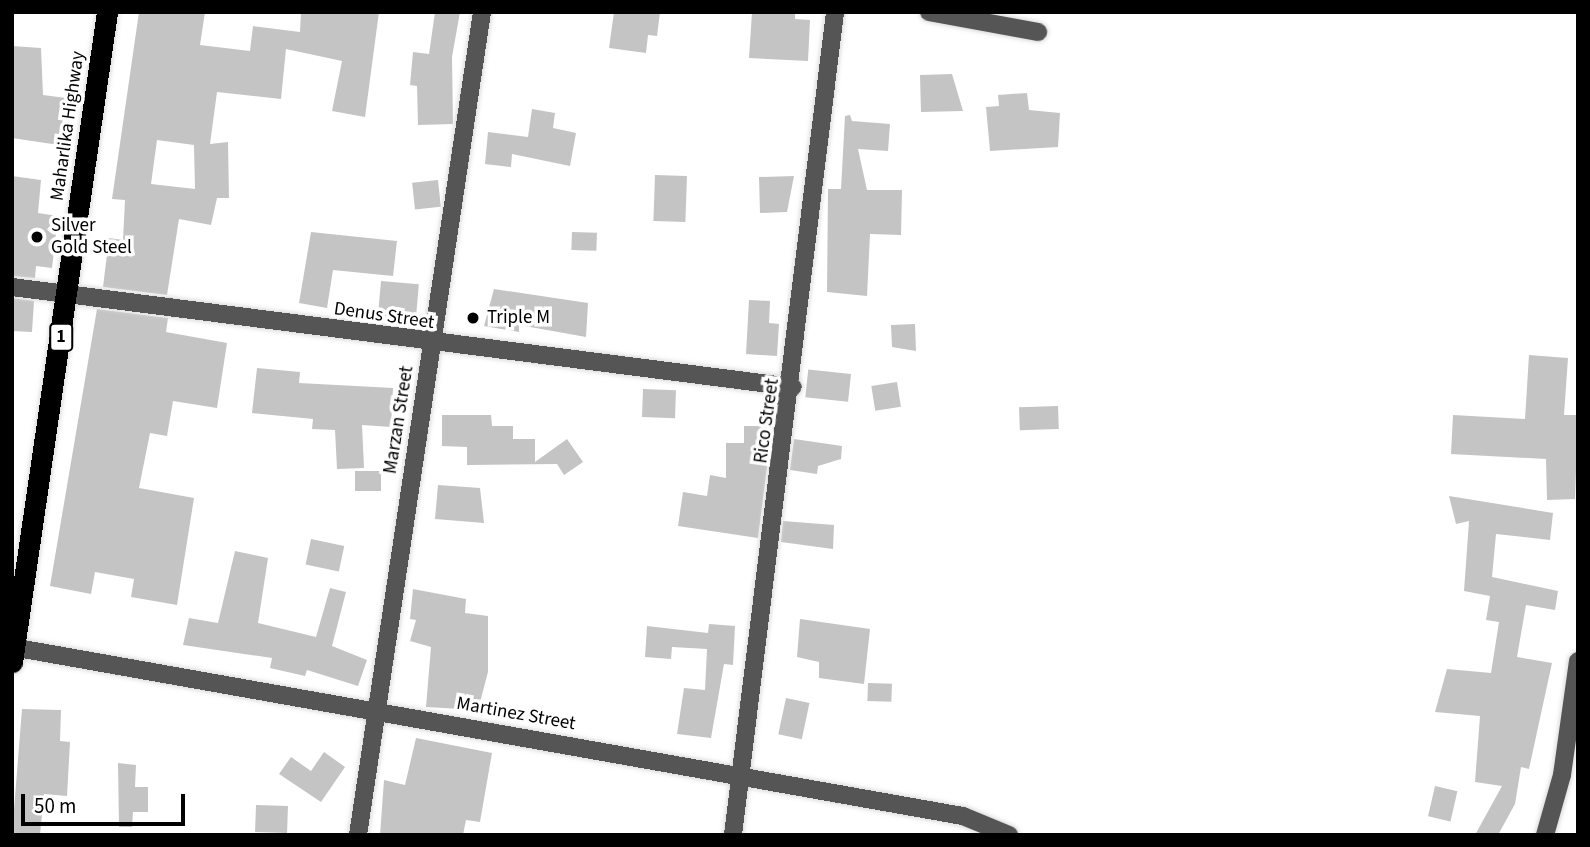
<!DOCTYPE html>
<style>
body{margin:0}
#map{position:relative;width:1590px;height:847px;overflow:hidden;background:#fff;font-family:"Source Sans 3",sans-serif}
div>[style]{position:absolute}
.building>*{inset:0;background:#c4c4c4;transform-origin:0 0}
.roads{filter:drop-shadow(0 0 2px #dbdbdb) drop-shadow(0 0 2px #dbdbdb)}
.minor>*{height:18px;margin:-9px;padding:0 9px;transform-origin:9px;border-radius:9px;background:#555}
.highway>*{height:21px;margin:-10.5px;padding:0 10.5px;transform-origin:10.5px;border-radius:10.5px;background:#000}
.dots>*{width:19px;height:19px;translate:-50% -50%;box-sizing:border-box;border:4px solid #fff;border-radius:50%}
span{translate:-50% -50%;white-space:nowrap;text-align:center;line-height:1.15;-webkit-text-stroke:7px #fff;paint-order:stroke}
.shield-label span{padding:2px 5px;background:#fff;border:2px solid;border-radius:5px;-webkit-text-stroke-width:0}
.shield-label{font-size:18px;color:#000;font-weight:700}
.street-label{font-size:19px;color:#000}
.poi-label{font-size:19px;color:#000}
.left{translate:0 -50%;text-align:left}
.frame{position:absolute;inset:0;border:14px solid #000;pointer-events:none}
.scale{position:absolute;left:21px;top:794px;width:164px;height:32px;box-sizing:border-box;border:4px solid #000;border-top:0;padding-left:9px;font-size:21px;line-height:24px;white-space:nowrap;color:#000;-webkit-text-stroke:5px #fff;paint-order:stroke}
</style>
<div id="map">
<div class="building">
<div style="clip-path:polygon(evenodd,139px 12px,205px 12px,200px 45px,250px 51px,253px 26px,300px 32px,301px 12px,379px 12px,365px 117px,332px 111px,342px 61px,286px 49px,281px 99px,217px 92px,210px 144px,228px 142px,229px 198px,217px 198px,211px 225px,179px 219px,167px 295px,103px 287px,109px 238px,123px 240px,125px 200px,112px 199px,139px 12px,157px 140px,194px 145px,195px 189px,151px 184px,157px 140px)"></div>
<div style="clip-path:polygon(435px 12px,460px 12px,452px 57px,453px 124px,418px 125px,417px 86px,410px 85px,413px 52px,429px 54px)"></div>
<div style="clip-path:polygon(614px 12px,660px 12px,657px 36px,648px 35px,646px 53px,609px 48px)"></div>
<div style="clip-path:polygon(752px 12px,795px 12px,795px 19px,810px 20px,808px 61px,749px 58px)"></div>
<div style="clip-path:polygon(12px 46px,41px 48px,43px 95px,66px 98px,59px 145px,12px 138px)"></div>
<div style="clip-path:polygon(952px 74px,963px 111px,921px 112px,920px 75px)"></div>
<div style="clip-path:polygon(1027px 93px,1029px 110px,1060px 113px,1058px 147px,990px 151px,986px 107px,999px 106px,998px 95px)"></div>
<div style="clip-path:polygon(532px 109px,555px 113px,553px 128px,576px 133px,570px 166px,512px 154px,511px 167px,485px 164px,488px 132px,528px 137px)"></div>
<div style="clip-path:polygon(850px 115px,852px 121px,890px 124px,888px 151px,858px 149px,867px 190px,902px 190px,901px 235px,870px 234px,867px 296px,827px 292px,828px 189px,841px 189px,845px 116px)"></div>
<div style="left:655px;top:175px;width:32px;height:46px;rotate:2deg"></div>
<div style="clip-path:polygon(12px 176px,41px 180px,38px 213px,58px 216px,52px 268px,36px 266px,35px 278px,12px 276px)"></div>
<div style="clip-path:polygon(794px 176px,787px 212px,760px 213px,759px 177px)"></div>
<div style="left:438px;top:180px;width:27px;height:26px;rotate:84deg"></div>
<div style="clip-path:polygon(311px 232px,397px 241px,393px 276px,333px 270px,327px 308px,299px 303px)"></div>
<div style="left:572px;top:232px;width:25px;height:18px;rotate:2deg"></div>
<div style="left:381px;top:281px;width:38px;height:35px;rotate:5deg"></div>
<div style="clip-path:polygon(494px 289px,588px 303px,586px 337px,519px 325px,519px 332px,484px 326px)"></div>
<div style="clip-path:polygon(12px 298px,34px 301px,32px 332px,12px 331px)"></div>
<div style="clip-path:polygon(749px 300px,770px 301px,769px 323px,779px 324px,777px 356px,746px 354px)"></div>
<div style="clip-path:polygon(97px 309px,168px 318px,166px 332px,227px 343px,217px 408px,173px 401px,167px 436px,150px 433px,139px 488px,194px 498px,177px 605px,131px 597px,134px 579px,95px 572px,91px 594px,50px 586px)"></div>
<div style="clip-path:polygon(915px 324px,916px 351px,892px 347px,891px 325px)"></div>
<div style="clip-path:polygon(1529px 355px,1568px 358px,1564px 415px,1578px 415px,1575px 499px,1547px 500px,1546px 459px,1451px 454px,1453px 415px,1525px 419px)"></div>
<div style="clip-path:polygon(257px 368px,300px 372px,299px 383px,393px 388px,391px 427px,362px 425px,364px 468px,337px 469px,335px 430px,312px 429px,313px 419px,252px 413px)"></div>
<div style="left:851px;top:374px;width:28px;height:43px;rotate:96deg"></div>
<div style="left:897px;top:382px;width:25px;height:26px;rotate:81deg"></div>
<div style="left:643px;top:389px;width:33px;height:28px;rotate:2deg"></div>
<div style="left:1058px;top:406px;width:23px;height:39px;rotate:88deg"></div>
<div style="clip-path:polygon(442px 415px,491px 415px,492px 426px,513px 426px,513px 439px,535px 439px,535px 462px,567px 439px,583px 462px,564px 475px,557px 464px,467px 465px,467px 447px,442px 446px)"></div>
<div style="clip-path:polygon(744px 426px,770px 426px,771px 436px,758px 538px,678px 526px,683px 492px,707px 496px,710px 475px,726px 478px,726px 443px,744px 443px)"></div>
<div style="clip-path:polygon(794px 439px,842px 446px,841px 459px,818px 466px,817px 474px,790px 470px)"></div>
<div style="left:355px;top:471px;width:26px;height:20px"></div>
<div style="clip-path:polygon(438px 485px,480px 488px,484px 523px,435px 519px)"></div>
<div style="clip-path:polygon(1449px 496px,1553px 513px,1550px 540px,1496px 534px,1492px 577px,1558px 591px,1555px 610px,1526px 605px,1517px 657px,1552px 663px,1529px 769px,1521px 767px,1515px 804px,1498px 835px,1475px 835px,1502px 786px,1475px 782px,1480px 716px,1435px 712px,1447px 669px,1491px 673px,1499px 622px,1486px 620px,1490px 596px,1464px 591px,1469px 521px,1456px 524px)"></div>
<div style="clip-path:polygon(783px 521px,834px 525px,833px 549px,781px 542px)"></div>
<div style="left:311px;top:539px;width:34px;height:26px;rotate:12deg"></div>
<div style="clip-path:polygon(235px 551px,268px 558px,258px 623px,316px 637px,330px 588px,346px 592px,332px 646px,367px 660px,358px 686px,307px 670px,305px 676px,270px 668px,272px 658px,183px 645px,189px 618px,218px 623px)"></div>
<div style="clip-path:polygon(413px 589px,466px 599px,465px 613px,488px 616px,488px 672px,478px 710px,426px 707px,431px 647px,410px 641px,416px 620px,410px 619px)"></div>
<div style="clip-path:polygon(800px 619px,870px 629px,864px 684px,819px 678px,819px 662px,797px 657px)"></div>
<div style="clip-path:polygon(709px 624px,735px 626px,733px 665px,724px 664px,711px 738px,677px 734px,684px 688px,705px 690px,707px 649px,672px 647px,671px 659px,645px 657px,647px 626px,708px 633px)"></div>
<div style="left:868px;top:683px;width:24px;height:18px;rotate:2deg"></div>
<div style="left:786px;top:698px;width:24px;height:37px;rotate:12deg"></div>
<div style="clip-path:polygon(22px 709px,61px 710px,60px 741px,70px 742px,67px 796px,44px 794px,40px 835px,12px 835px)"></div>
<div style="clip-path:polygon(416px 738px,492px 753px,480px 822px,466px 820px,463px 835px,380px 835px,384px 780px,405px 785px)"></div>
<div style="clip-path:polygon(324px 752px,345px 767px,321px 802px,279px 774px,291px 757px,311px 771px)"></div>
<div style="clip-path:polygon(118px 763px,136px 765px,135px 787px,148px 787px,148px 812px,133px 812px,132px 827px,119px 827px)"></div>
<div style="left:1435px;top:786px;width:23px;height:31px;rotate:13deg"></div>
<div style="left:256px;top:805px;width:32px;height:27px;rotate:2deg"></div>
</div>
<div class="roads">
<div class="minor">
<div style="left:929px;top:12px;width:111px;rotate:10.4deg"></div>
<div style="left:12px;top:287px;width:787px;rotate:7.3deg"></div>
<div style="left:12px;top:647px;width:966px;rotate:10.08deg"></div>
<div style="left:963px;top:816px;width:50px;rotate:22.4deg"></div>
<div style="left:358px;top:835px;width:832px;rotate:-81.43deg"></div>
<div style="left:733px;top:835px;width:829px;rotate:-82.93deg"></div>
<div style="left:1545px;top:835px;width:62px;rotate:-74.2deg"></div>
<div style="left:1562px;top:775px;width:115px;rotate:-82deg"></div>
</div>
<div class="highway">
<div style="left:12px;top:662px;width:657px;rotate:-81.68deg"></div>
</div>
</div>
<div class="dots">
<div style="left:37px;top:237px;background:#000"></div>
<div style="left:473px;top:318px;background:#000"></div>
</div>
<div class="shield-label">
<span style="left:61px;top:337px">1</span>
</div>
<div class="street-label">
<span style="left:68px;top:126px;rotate:-82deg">Maharlika Highway</span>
<span style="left:384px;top:316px;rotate:8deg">Denus Street</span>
<span style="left:399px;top:420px;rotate:-81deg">Marzan Street</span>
<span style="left:767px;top:421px;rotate:-82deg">Rico Street</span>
<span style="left:516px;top:714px;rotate:10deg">Martinez Street</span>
</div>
<div class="poi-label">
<span class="left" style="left:51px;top:237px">Silver<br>Gold Steel</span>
<span class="left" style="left:487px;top:318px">Triple M</span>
</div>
<div class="frame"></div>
<div class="scale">50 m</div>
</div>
